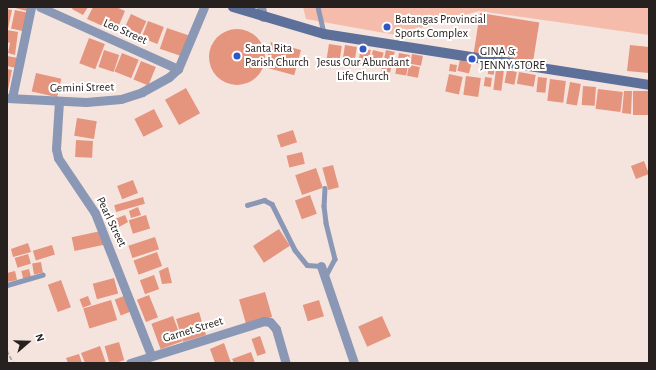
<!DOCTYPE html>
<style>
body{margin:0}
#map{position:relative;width:656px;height:370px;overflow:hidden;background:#f5e3de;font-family:"Alegreya Sans",sans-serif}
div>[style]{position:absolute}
.green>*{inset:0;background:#f6bcab}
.building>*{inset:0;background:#e5947d;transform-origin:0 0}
.round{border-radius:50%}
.path>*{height:2px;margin-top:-1px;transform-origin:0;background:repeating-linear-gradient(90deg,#b6a8a3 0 4px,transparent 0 6px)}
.lane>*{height:4.5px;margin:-2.25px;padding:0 2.25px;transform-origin:2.25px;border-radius:2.25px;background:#8a97b5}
.street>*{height:9px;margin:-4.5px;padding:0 4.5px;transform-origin:4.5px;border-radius:4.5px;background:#8a97b5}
.secondary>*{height:10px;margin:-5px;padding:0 5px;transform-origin:5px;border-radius:5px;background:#5d709a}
.dots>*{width:11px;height:11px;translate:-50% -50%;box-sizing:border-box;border:2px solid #fff;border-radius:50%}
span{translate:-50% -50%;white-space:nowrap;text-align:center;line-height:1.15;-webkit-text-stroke:4px #fff;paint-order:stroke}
.poi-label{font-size:12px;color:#26201e}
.left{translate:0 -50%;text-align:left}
.street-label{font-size:12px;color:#26201e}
.frame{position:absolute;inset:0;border:8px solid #26201e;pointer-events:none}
.north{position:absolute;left:8px;top:322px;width:40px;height:40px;-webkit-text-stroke:3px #fff;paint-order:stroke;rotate:70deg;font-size:11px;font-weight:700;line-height:16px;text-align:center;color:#26201e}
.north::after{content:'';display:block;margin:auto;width:14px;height:18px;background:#26201e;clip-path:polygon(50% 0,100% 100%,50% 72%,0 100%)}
</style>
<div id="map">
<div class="green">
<div style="clip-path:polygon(303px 7px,649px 7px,649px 35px,479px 11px,396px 35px,306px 19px)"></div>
</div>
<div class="building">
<div style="clip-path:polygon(12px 7px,31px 7px,30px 12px)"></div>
<div style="clip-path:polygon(73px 7px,88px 7px,83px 15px,72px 9px)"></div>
<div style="clip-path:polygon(93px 7px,116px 7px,125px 11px,116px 32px,87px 19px)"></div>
<div style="clip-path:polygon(7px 9px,12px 10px,8px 29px,7px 28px)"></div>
<div style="left:15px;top:10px;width:14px;height:19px;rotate:12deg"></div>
<div style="left:480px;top:13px;width:60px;height:41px;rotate:9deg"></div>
<div style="left:131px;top:14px;width:17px;height:23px;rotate:25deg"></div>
<div style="left:148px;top:21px;width:17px;height:18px;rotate:21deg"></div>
<div style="left:167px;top:28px;width:24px;height:22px;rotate:19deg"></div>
<div class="round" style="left:209px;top:29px;width:56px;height:56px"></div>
<div style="clip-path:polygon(7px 30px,18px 32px,15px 55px,8px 53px,10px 43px,7px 42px)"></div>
<div style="left:89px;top:38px;width:17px;height:27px;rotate:21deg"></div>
<div style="left:271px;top:42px;width:31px;height:26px;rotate:15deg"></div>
<div style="left:329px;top:44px;width:13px;height:20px;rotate:9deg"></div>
<div style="left:345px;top:45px;width:12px;height:16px;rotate:9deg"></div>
<div style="clip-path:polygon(630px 45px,649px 47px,649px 73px,627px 71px)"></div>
<div style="left:361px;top:48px;width:10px;height:16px;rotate:11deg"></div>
<div style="left:104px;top:50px;width:16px;height:18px;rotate:18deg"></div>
<div style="left:373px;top:50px;width:11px;height:16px;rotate:15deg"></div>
<div style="left:386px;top:50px;width:9px;height:21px;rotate:13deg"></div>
<div style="left:122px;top:53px;width:18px;height:20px;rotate:22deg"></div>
<div style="left:399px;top:53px;width:11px;height:21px;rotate:10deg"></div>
<div style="left:412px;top:54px;width:11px;height:10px;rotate:10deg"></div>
<div style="clip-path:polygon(7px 56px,18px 58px,16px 68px,7px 66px)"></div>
<div style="left:460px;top:60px;width:12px;height:11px;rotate:14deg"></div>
<div style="left:141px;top:61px;width:16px;height:20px;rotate:22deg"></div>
<div style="left:450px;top:64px;width:7px;height:7px;rotate:8deg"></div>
<div style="left:409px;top:65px;width:11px;height:11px;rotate:10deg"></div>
<div style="left:489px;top:66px;width:6px;height:8px;rotate:9deg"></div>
<div style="clip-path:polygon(7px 69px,12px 70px,8px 90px,7px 90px)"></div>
<div style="left:496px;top:69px;width:8px;height:21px;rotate:7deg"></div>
<div style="left:507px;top:70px;width:10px;height:13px;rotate:11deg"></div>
<div style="left:519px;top:72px;width:17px;height:12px;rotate:10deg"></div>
<div style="left:36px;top:73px;width:26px;height:19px;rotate:13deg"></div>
<div style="left:449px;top:74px;width:14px;height:18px;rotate:12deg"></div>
<div style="left:466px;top:76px;width:15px;height:19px;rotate:8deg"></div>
<div style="left:485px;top:77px;width:7px;height:9px;rotate:8deg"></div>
<div style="left:538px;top:77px;width:9px;height:15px;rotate:6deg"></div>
<div style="left:550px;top:79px;width:16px;height:22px;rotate:7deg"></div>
<div style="left:570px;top:82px;width:11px;height:22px;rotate:10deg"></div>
<div style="left:583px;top:86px;width:13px;height:19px;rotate:4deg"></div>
<div style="left:186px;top:88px;width:29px;height:24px;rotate:61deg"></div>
<div style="left:598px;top:89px;width:25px;height:20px;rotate:7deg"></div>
<div style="clip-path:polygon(624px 91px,632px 91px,631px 114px,622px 113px)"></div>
<div style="left:633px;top:91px;width:16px;height:24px"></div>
<div style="left:154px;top:109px;width:20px;height:22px;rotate:63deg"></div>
<div style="left:77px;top:118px;width:20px;height:18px;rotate:9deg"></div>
<div style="left:293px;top:130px;width:13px;height:17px;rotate:72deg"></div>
<div style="left:76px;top:140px;width:17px;height:17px;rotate:3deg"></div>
<div style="left:302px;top:152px;width:12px;height:16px;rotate:76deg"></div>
<div style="left:644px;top:161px;width:14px;height:14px;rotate:69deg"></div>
<div style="left:333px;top:165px;width:23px;height:11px;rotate:75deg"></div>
<div style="left:316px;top:168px;width:21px;height:22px;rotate:71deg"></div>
<div style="left:133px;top:180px;width:14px;height:17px;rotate:69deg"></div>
<div style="left:310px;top:195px;width:20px;height:16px;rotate:70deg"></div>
<div style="left:143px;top:197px;width:7px;height:30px;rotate:74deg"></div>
<div style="clip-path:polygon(138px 207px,141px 215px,131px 218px,129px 211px)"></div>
<div style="clip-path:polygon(125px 215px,128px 222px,119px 227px,115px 219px)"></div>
<div style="left:146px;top:215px;width:14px;height:18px;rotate:73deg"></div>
<div style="left:279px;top:229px;width:20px;height:31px;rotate:57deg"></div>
<div style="left:101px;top:231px;width:14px;height:30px;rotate:78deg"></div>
<div style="left:155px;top:237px;width:13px;height:28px;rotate:72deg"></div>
<div style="clip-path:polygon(28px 243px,31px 252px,13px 257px,11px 249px)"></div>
<div style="left:52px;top:245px;width:10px;height:20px;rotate:73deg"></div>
<div style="left:157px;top:252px;width:15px;height:25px;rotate:70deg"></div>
<div style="left:28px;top:254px;width:10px;height:14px;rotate:73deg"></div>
<div style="left:41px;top:262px;width:11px;height:9px;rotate:80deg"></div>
<div style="clip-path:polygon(168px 267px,172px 283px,162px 284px,159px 271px)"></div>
<div style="left:29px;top:269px;width:8px;height:8px;rotate:76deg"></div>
<div style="clip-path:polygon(15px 271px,17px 280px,7px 282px,7px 273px)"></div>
<div style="left:154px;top:275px;width:15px;height:15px;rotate:70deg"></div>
<div style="left:114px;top:278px;width:16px;height:22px;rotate:75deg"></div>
<div style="left:61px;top:280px;width:29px;height:14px;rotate:70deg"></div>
<div style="left:265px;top:292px;width:26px;height:27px;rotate:74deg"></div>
<div style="left:149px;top:295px;width:24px;height:13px;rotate:68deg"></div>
<div style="left:88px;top:296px;width:9px;height:9px;rotate:69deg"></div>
<div style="left:124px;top:296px;width:17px;height:10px;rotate:69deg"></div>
<div style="left:111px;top:300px;width:21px;height:29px;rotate:73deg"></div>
<div style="left:319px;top:300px;width:17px;height:17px;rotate:73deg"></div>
<div style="left:199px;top:312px;width:24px;height:24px;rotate:73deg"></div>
<div style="left:173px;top:316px;width:27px;height:23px;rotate:70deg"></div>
<div style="left:382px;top:316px;width:22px;height:26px;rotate:66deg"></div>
<div style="left:260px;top:336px;width:18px;height:9px;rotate:71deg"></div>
<div style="left:119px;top:342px;width:19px;height:15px;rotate:74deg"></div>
<div style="clip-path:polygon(224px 343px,231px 363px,215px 363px,210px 349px)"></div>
<div style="clip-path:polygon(100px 346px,106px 363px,85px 363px,81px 353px)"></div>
<div style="clip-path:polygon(251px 352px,255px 363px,234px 363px,232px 359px)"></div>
<div style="clip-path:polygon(79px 354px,82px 363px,68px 363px,66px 358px)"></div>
</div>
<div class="path">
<div style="left:7px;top:351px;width:13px;rotate:63deg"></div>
</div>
<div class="lane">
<div style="left:318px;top:7px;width:28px;rotate:77deg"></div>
<div style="left:325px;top:188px;width:18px;rotate:93deg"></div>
<div style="left:324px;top:206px;width:17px;rotate:83deg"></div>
<div style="left:326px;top:223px;width:37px;rotate:76deg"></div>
<div style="left:335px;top:259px;width:19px;rotate:118deg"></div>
<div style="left:247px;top:205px;width:18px;rotate:-16deg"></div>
<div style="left:264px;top:200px;width:9px;rotate:27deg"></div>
<div style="left:272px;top:204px;width:51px;rotate:63.4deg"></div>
<div style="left:295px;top:250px;width:19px;rotate:51deg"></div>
<div style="left:307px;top:265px;width:14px;rotate:4deg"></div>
<div style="left:7px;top:285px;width:37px;rotate:-16deg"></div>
</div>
<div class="street">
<div style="left:40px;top:7px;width:151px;rotate:24.2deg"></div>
<div style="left:261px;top:7px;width:10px;rotate:79deg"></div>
<div style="left:7px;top:98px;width:79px;rotate:2.9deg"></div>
<div style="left:86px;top:102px;width:35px;rotate:-5deg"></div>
<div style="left:121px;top:99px;width:22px;rotate:-18deg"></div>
<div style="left:142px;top:92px;width:31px;rotate:-29deg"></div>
<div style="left:169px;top:77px;width:12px;rotate:-42deg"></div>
<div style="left:178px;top:69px;width:67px;rotate:-67.2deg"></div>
<div style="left:12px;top:98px;width:93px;rotate:-78.2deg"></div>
<div style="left:59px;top:101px;width:48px;rotate:93.6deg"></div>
<div style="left:56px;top:149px;width:9px;rotate:77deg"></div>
<div style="left:58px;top:158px;width:66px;rotate:56.1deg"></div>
<div style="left:95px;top:213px;width:153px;rotate:68.5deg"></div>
<div style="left:321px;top:266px;width:102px;rotate:71.2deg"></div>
<div style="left:130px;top:363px;width:140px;rotate:-17.4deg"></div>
<div style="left:264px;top:321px;width:6px;rotate:9deg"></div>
<div style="left:270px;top:322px;width:9px;rotate:49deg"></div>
<div style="left:276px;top:329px;width:35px;rotate:74deg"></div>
</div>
<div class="secondary">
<div style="left:233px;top:7px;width:95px;rotate:16.5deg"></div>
<div style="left:324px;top:34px;width:329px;rotate:8.9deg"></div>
</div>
<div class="dots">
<div style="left:387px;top:27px;background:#3156c6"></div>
<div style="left:363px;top:49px;background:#3156c6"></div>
<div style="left:237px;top:56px;background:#3156c6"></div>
<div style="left:472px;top:59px;background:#3156c6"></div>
</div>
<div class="poi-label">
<span class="left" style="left:395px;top:27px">Batangas Provincial<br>Sports Complex</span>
<span class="left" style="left:245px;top:56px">Santa Rita<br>Parish Church</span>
<span class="left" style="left:480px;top:59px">GINA &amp;<br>JENNY STORE</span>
<span style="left:363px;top:70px">Jesus Our Abundant<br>Life Church</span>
</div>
<div class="street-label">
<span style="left:125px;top:32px;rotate:24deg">Leo Street</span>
<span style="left:82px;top:88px;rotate:-1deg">Gemini Street</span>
<span style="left:111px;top:222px;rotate:64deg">Pearl Street</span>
<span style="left:193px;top:330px;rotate:-17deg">Garnet Street</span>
</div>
<div class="frame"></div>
<div class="north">N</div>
</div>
